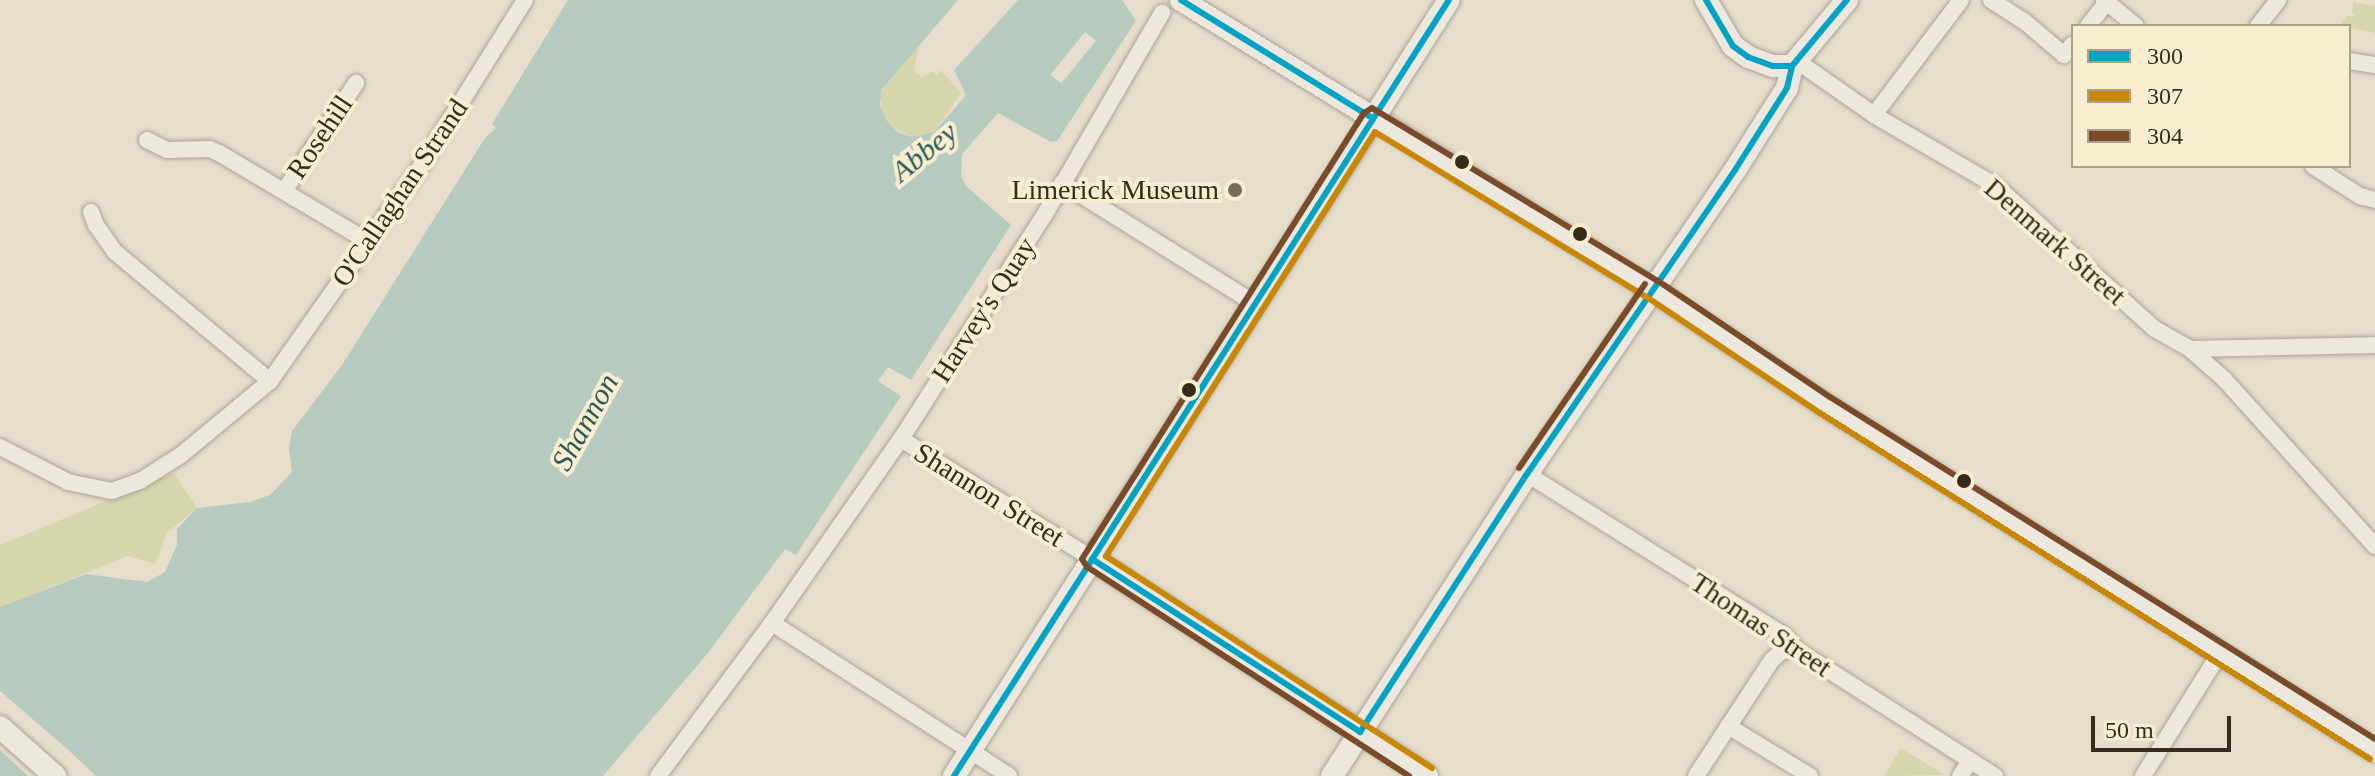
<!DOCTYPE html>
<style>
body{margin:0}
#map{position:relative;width:2375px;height:776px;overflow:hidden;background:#e6decb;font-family:"Times New Roman",serif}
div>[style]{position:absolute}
.green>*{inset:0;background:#d5d6ac}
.water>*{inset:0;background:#b7cabf}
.pier>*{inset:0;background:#e6decb;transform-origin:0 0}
.roads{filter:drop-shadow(0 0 2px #aba395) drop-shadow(0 0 2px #aba395)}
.minor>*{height:16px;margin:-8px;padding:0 8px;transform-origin:8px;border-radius:8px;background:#ede8dd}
.secondary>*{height:22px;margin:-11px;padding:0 11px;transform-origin:11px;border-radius:11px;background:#ede8dd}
.bus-1>*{height:6px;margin:-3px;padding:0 3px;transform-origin:3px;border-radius:3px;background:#03a3c5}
.bus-2>*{height:6px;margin:-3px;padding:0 3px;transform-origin:3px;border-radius:3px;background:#c88707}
.bus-3>*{height:6px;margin:-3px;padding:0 3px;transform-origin:3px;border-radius:3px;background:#7a4b2a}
.dots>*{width:22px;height:22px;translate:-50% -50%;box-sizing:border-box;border:4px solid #f8edd0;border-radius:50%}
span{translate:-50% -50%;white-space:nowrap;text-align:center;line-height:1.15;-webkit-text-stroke:8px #f8edd0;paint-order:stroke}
.street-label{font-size:28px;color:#392b1c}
.poi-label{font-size:28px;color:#392b1c}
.right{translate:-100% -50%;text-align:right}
.water-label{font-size:30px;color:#2a5a58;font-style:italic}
.legend{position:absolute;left:2071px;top:24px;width:280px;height:144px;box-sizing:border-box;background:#f8edd0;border:2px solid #ac9f88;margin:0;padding:10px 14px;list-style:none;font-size:24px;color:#392b1c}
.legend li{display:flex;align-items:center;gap:16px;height:40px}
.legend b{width:40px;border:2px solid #ac9f88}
.scale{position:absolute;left:2091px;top:716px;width:140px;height:36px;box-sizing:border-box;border:4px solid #392b1c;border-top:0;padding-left:10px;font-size:24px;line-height:28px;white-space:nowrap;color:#392b1c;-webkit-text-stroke:6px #f8edd0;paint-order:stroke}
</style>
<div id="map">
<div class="green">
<div style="clip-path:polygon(2354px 2px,2375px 6px,2375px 33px,2339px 26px,2348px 15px,2356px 17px,2352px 12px)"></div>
<div style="clip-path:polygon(920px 42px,914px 71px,922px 77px,933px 71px,937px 75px,941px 70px,961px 93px,934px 132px,912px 137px,891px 127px,882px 114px,881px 97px,886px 82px)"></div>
<div style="clip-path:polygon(174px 473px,197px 508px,167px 533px,155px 564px,128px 556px,0 607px,0 545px)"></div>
<div style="clip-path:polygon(1901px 748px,1945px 775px,1884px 776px)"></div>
</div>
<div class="water">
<div style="clip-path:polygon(568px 0,958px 0,882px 89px,880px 105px,886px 120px,897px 132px,912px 137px,934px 132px,966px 95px,954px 70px,1018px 0,1122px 0,1136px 21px,1057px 141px,1051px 142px,998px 113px,962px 154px,961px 176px,966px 186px,1011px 225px,911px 380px,888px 367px,878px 381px,901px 396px,796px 555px,785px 549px,708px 653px,603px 776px,0 776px,0 607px,86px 574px,147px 582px,165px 572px,177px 545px,177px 529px,197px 508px,250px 502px,270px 495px,292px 472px,289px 448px,292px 431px,342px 365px,485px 138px,496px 128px,492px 124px)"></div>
</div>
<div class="pier">
<div style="left:1085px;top:32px;width:14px;height:55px;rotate:39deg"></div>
<div style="clip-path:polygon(0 691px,65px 747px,96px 776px,28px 776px,0 750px)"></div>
</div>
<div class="roads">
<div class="minor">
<div style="left:1991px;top:0;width:40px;rotate:32.9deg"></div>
<div style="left:2025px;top:22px;width:51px;rotate:40.2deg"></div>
<div style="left:2064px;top:55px;width:14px;rotate:-51deg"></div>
<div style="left:2104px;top:0;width:41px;rotate:39.1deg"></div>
<div style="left:2088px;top:26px;width:31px;rotate:-52deg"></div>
<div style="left:2258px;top:26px;width:33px;rotate:-52deg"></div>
<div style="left:1797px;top:61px;width:94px;rotate:35deg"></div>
<div style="left:1874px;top:115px;width:141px;rotate:30.2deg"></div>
<div style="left:1996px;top:186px;width:214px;rotate:42deg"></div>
<div style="left:2155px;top:329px;width:40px;rotate:29.7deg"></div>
<div style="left:2190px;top:349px;width:45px;rotate:41.4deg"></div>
<div style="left:2224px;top:379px;width:225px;rotate:47.9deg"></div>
<div style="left:2349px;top:61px;width:26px;rotate:9deg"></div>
<div style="left:1874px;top:115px;width:144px;rotate:-52.9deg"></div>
<div style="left:147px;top:140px;width:22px;rotate:27deg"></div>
<div style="left:167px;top:150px;width:43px;rotate:-1.3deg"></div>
<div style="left:210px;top:149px;width:10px;rotate:24deg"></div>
<div style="left:219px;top:153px;width:174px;rotate:30.7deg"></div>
<div style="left:2313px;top:166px;width:56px;rotate:32.6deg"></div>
<div style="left:2360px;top:196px;width:16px;rotate:15deg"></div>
<div style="left:1062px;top:183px;width:229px;rotate:32deg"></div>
<div style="left:284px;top:191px;width:130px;rotate:-56.3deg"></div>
<div style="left:91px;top:212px;width:14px;rotate:69deg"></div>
<div style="left:96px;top:225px;width:33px;rotate:55deg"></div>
<div style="left:115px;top:252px;width:202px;rotate:39.8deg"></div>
<div style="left:2190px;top:349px;width:185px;rotate:-1.2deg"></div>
<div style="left:901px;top:439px;width:226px;rotate:32.1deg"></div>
<div style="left:0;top:447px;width:76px;rotate:27.2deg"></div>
<div style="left:68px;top:482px;width:45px;rotate:11.6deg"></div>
<div style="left:112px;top:491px;width:30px;rotate:-20deg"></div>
<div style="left:140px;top:481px;width:49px;rotate:-32.4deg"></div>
<div style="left:181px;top:455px;width:116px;rotate:-39.7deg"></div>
<div style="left:270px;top:381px;width:259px;rotate:-54.9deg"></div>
<div style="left:419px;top:169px;width:199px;rotate:-57.9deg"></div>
<div style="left:1527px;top:474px;width:303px;rotate:32.1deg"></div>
<div style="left:1784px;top:635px;width:20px;rotate:49deg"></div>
<div style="left:1797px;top:650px;width:235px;rotate:32.5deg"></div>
<div style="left:772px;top:623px;width:282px;rotate:32.8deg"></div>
<div style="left:1728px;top:726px;width:96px;rotate:31.4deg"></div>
<div style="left:658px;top:776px;width:191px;rotate:-53.3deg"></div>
<div style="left:772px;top:623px;width:225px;rotate:-55deg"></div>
<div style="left:901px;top:439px;width:267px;rotate:-57.4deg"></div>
<div style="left:1045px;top:214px;width:233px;rotate:-59.8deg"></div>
<div style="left:1696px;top:776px;width:139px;rotate:-56.8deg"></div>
<div style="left:1772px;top:660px;width:13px;rotate:-42deg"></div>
<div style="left:1782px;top:651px;width:15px;rotate:-4deg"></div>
<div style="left:1960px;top:776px;width:18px;rotate:-56deg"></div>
<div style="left:2143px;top:776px;width:147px;rotate:-58deg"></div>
</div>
<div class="secondary">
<div style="left:1181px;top:0;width:554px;rotate:31.57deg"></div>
<div style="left:1653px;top:290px;width:207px;rotate:33.8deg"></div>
<div style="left:1825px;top:405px;width:650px;rotate:32.17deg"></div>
<div style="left:1706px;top:0;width:53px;rotate:59.6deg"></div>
<div style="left:1733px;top:46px;width:19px;rotate:36deg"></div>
<div style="left:1748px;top:57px;width:27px;rotate:20deg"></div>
<div style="left:1773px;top:66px;width:19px"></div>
<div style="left:1092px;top:559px;width:399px;rotate:32.9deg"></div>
<div style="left:0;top:727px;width:74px;rotate:41.7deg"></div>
<div style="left:954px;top:776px;width:920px;rotate:-57.47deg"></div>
<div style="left:1332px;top:776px;width:359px;rotate:-57.1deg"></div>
<div style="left:1527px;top:474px;width:368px;rotate:-55.6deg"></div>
<div style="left:1735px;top:170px;width:97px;rotate:-57.6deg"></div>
<div style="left:1787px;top:88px;width:23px;rotate:-77deg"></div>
<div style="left:1792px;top:66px;width:86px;rotate:-50.2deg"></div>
</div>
</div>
<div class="bus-1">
<div style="left:1181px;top:0;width:225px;rotate:31.7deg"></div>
<div style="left:1706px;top:0;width:53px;rotate:59.6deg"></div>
<div style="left:1733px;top:46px;width:19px;rotate:36deg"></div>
<div style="left:1748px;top:57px;width:27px;rotate:20deg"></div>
<div style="left:1773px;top:66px;width:19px"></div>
<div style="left:1092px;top:559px;width:319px;rotate:32.8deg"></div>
<div style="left:1360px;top:732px;width:307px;rotate:-57.1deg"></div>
<div style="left:1527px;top:474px;width:368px;rotate:-55.6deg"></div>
<div style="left:1735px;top:170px;width:97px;rotate:-57.6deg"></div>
<div style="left:1787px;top:88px;width:23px;rotate:-77deg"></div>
<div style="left:1792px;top:66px;width:86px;rotate:-50.2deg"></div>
<div style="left:954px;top:776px;width:920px;rotate:-57.47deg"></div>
</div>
<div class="bus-2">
<div style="left:1432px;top:768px;width:389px;rotate:-147deg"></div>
<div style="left:1106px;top:556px;width:502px;rotate:-57.61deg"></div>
<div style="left:1375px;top:132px;width:320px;rotate:31.3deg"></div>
<div style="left:1648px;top:298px;width:207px;rotate:33.8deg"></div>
<div style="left:1820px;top:413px;width:650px;rotate:32.17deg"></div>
</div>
<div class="bus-3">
<div style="left:1519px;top:468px;width:223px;rotate:-55.6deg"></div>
<div style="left:1409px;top:776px;width:384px;rotate:-147deg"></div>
<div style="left:1087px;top:567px;width:9px;rotate:-122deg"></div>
<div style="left:1082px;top:559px;width:528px;rotate:-57.7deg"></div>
<div style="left:1364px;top:113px;width:9px;rotate:-32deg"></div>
<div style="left:1372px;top:108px;width:334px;rotate:31.2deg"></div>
<div style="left:1658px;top:281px;width:207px;rotate:34deg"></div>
<div style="left:1830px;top:397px;width:643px;rotate:32.11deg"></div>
</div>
<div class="dots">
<div style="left:1462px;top:162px;background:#392b1c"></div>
<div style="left:1235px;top:190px;background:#766a59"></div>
<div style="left:1580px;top:234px;background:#392b1c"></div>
<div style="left:1189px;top:390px;background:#392b1c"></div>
<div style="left:1964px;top:481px;background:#392b1c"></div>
</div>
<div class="street-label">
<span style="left:320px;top:137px;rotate:-56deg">Rosehill</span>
<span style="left:400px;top:193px;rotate:-56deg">O'Callaghan Strand</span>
<span style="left:2055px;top:242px;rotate:41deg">Denmark Street</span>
<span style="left:984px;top:310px;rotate:-57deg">Harvey's Quay</span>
<span style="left:989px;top:495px;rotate:32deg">Shannon Street</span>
<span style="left:1761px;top:625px;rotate:34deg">Thomas Street</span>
</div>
<div class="poi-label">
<span class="right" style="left:1219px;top:190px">Limerick Museum</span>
</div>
<div class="water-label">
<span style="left:924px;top:152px;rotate:-39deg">Abbey</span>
<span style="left:585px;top:422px;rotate:-61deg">Shannon</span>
</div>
<ul class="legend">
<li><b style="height:10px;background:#03a3c5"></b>300</li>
<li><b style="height:10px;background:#c88707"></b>307</li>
<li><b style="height:10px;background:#7a4b2a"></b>304</li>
</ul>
<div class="scale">50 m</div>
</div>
